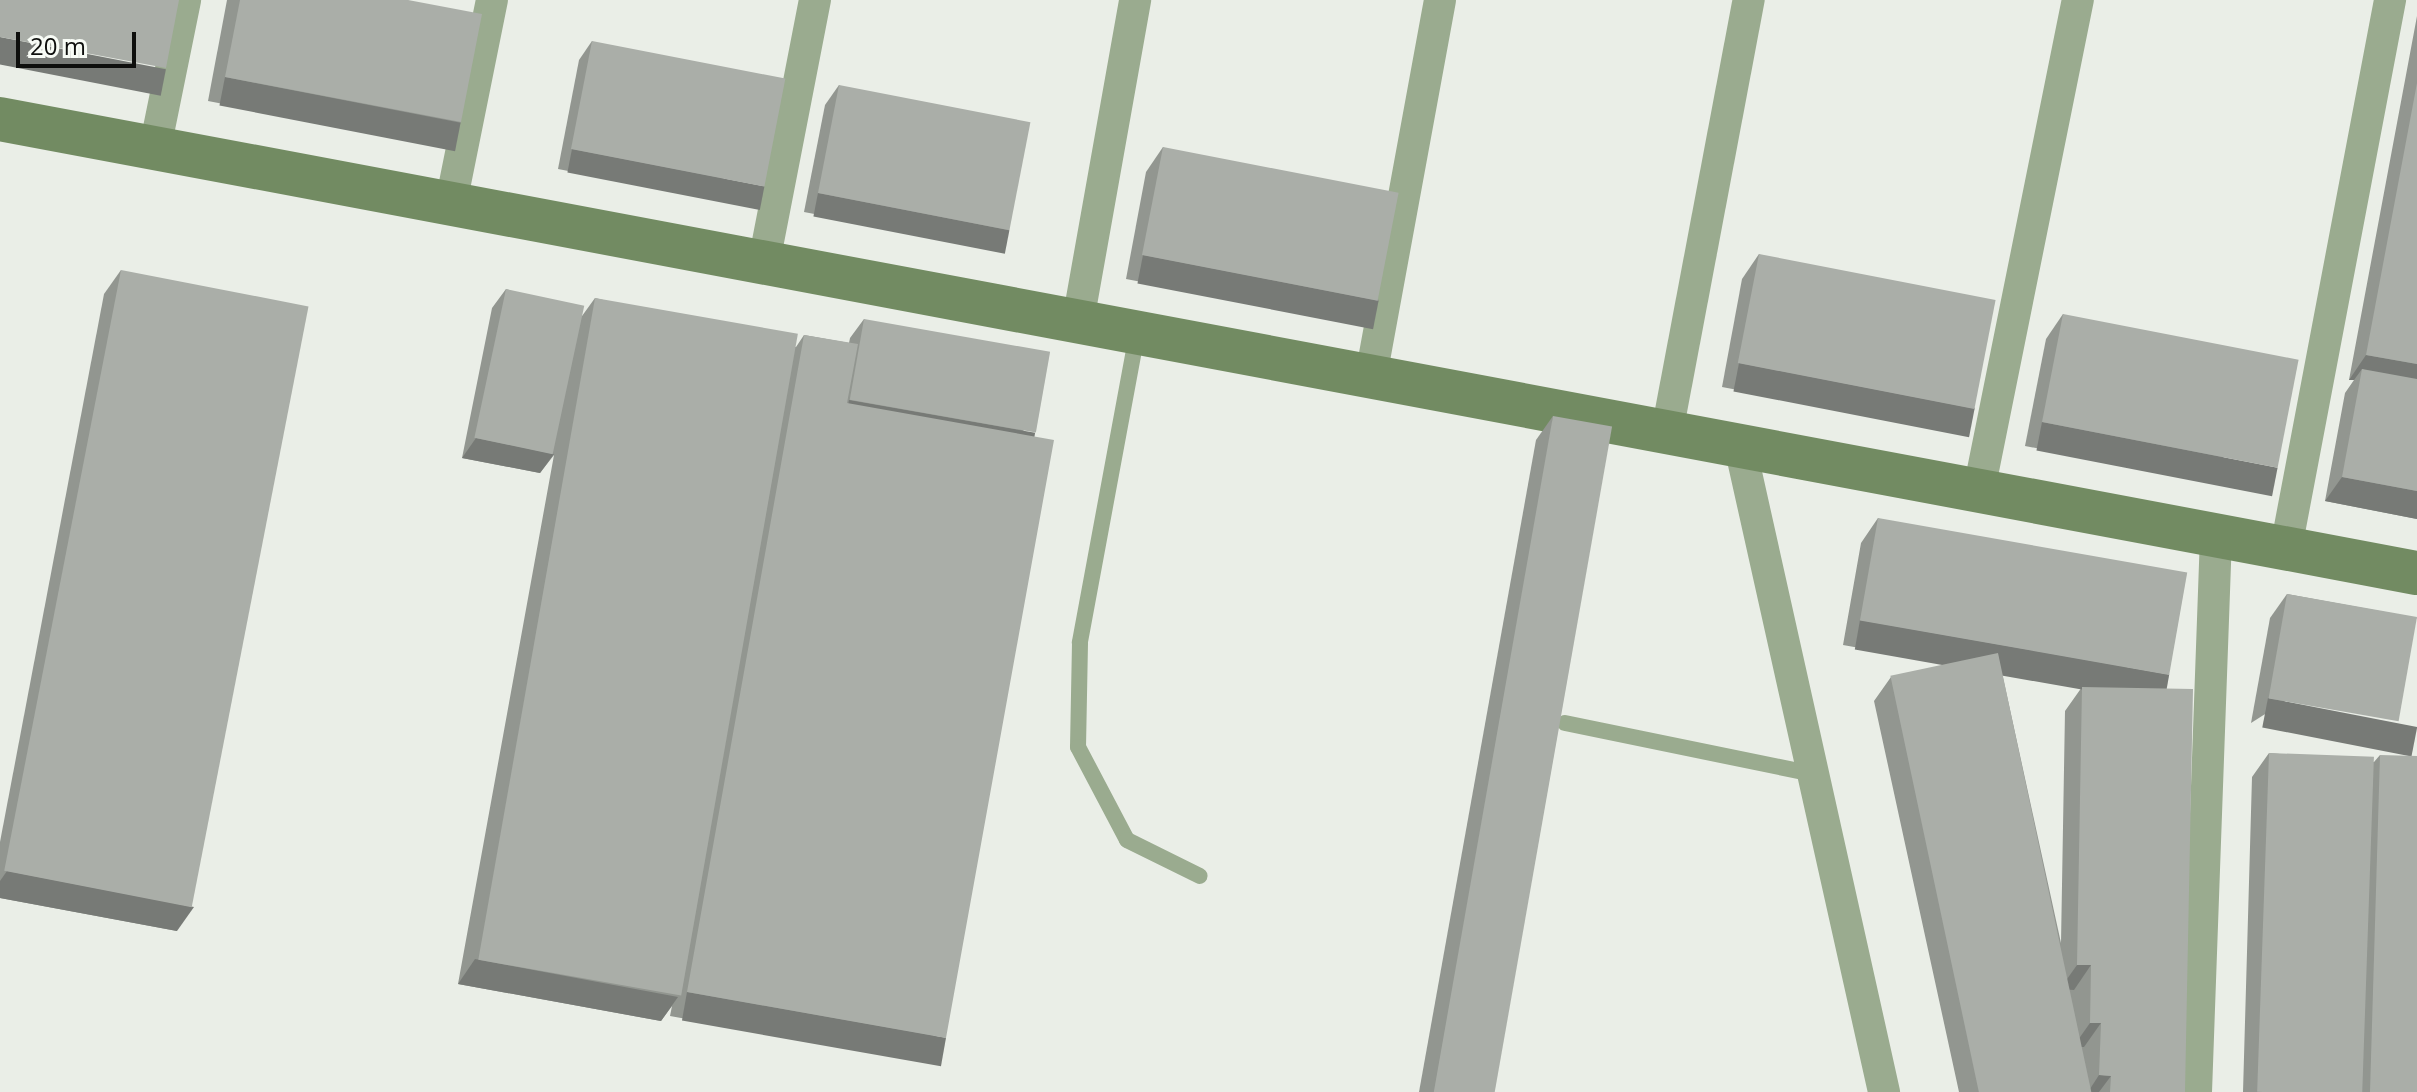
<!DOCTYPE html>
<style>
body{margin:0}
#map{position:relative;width:2417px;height:1092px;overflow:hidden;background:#eaeee7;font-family:"Open Sans",sans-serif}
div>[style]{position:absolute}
.lane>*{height:16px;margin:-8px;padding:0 8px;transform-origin:8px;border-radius:8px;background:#9aab8f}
.street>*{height:32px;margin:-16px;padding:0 16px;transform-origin:16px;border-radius:16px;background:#9aab8f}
.secondary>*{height:44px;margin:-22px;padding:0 22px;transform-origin:22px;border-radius:22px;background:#728b62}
.wall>*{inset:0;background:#929690}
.shaded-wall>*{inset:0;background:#777a76;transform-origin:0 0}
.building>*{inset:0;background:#aaaea8;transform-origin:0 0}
span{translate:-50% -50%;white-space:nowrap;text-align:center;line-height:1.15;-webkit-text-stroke:6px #f7fbf5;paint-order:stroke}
.scale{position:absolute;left:16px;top:32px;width:120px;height:36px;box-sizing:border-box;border:4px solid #0e0f0d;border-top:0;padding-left:10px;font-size:24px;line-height:28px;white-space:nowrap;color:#0e0f0d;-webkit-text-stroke:6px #f7fbf5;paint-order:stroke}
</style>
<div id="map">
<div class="lane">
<div style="left:1137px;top:334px;width:314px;rotate:100.5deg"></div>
<div style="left:1080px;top:643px;width:104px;rotate:91.1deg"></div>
<div style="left:1078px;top:747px;width:105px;rotate:62.2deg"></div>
<div style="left:1127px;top:840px;width:81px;rotate:26.3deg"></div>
<div style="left:1565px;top:723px;width:253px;rotate:11.6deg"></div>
</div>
<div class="street">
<div style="left:155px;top:148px;width:151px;rotate:-78.5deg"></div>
<div style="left:451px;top:203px;width:207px;rotate:-78.6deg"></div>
<div style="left:764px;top:262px;width:267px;rotate:-79deg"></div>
<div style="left:1078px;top:321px;width:326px;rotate:-79.9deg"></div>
<div style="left:1371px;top:376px;width:382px;rotate:-79.6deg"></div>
<div style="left:1667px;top:432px;width:440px;rotate:-79.3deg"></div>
<div style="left:1740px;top:446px;width:662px;rotate:77.43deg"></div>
<div style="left:1979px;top:490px;width:500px;rotate:-78.6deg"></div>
<div style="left:2286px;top:548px;width:558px;rotate:-79.25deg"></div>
<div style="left:2196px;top:1092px;width:557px;rotate:-87.94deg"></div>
</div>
<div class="secondary">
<div style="left:0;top:119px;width:2459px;rotate:10.64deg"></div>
</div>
<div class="wall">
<div style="clip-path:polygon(227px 0,408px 0,461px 122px,444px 146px,208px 101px)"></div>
<div style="clip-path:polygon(2417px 16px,2417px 519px,2325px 501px,2345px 393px,2354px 380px,2349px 380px)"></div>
<div style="clip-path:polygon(592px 41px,750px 206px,558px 169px,579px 60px)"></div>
<div style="clip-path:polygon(839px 85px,1009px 230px,996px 249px,804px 212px,825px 105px)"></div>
<div style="clip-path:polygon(1163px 147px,1379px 300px,1362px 324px,1126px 279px,1146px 172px)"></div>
<div style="clip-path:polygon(1759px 254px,1975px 408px,1958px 432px,1722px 387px,1742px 279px)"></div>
<div style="clip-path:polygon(121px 270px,177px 931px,0 898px,0 842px,104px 294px)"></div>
<div style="clip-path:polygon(506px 289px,582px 316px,595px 298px,796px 347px,804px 335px,849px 343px,850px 338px,864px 319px,1033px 437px,929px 1063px,670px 1016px,672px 1006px,661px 1021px,458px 984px,554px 455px,540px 473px,462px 458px,492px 308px)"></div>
<div style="clip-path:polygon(2063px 314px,2261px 491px,2025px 446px,2046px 339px)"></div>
<div style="clip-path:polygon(1553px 416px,1493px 1092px,1419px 1092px,1536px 440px)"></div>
<div style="clip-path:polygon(evenodd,1878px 518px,2160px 688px,2185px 1092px,1959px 1092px,1874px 701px,1891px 677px,1949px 664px,1843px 645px,1861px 543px,1878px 518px,2002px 673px,2082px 687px,2065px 711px,2061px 943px,2002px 673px)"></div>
<div style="clip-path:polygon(2287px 594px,2417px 618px,2251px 723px,2270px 618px)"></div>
<div style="clip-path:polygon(2269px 753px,2374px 762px,2380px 755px,2417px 1092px,2243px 1092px,2252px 777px)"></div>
</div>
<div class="shaded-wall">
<div style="left:0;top:37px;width:169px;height:27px;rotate:11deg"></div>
<div style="left:225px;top:77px;width:240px;height:29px;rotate:11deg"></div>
<div style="left:572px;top:149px;width:196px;height:24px;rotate:11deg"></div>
<div style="left:818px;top:193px;width:195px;height:24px;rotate:11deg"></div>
<div style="left:1143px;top:255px;width:240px;height:29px;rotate:11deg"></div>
<div style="clip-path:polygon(2366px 355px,2417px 364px,2417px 392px,2362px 369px,2354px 380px,2349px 380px)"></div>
<div style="left:1739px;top:363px;width:240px;height:29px;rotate:11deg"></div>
<div style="left:849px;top:400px;width:189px;height:24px;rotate:10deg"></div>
<div style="left:2042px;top:422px;width:240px;height:29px;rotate:11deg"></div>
<div style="clip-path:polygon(476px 438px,554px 454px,540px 473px,462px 458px)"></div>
<div style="clip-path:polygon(2342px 477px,2417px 491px,2417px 519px,2325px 501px)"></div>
<div style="left:1860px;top:620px;width:314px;height:30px;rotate:10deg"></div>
<div style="left:2268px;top:698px;width:152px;height:30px;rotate:11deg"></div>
<div style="clip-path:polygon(7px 871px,194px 907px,177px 931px,0 898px,0 881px)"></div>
<div style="clip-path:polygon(475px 959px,678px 997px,661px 1021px,458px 984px)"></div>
<div style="clip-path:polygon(2077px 965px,2091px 965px,2074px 990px,2060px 989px)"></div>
<div style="left:687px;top:992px;width:263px;height:29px;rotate:10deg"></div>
<div style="clip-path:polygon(2090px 1023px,2101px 1023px,2084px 1047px,2073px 1047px)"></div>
<div style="clip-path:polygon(2099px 1075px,2111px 1076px,2099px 1092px,2088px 1092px)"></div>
</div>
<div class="building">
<div style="clip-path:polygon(0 0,179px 0,166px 68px,0 37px)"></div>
<div style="clip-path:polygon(240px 0,408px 0,482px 14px,461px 122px,225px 77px)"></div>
<div style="left:592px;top:41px;width:197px;height:110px;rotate:11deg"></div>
<div style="clip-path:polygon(2417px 83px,2417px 364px,2366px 355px)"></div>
<div style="left:839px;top:85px;width:195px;height:110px;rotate:11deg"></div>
<div style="left:1163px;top:147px;width:240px;height:110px;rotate:11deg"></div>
<div style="left:1759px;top:254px;width:241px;height:111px;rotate:11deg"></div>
<div style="left:121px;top:270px;width:191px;height:612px;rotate:11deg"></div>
<div style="left:506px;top:289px;width:80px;height:152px;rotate:12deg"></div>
<div style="left:595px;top:298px;width:206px;height:672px;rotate:10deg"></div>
<div style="left:2063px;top:314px;width:240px;height:110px;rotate:11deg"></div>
<div style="left:864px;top:319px;width:189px;height:82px;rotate:10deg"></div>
<div style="clip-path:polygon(804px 335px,858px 344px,847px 403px,1054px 440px,946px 1038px,687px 992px)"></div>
<div style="clip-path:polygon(2362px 369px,2417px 379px,2417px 491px,2342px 477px)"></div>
<div style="left:1553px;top:416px;width:60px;height:687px;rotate:10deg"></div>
<div style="left:1878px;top:518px;width:314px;height:104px;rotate:10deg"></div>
<div style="left:2287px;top:594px;width:132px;height:106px;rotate:10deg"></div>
<div style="left:1998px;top:653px;width:449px;height:110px;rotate:78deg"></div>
<div style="clip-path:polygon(2082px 687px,2193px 689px,2185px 1092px,2110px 1092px,2111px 1076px,2099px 1075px,2101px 1023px,2090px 1023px,2091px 965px,2077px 965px)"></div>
<div style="left:2269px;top:753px;width:105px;height:339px;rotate:2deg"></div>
<div style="clip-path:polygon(2380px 755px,2417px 756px,2417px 1092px,2370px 1092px)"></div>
</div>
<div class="scale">20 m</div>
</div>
